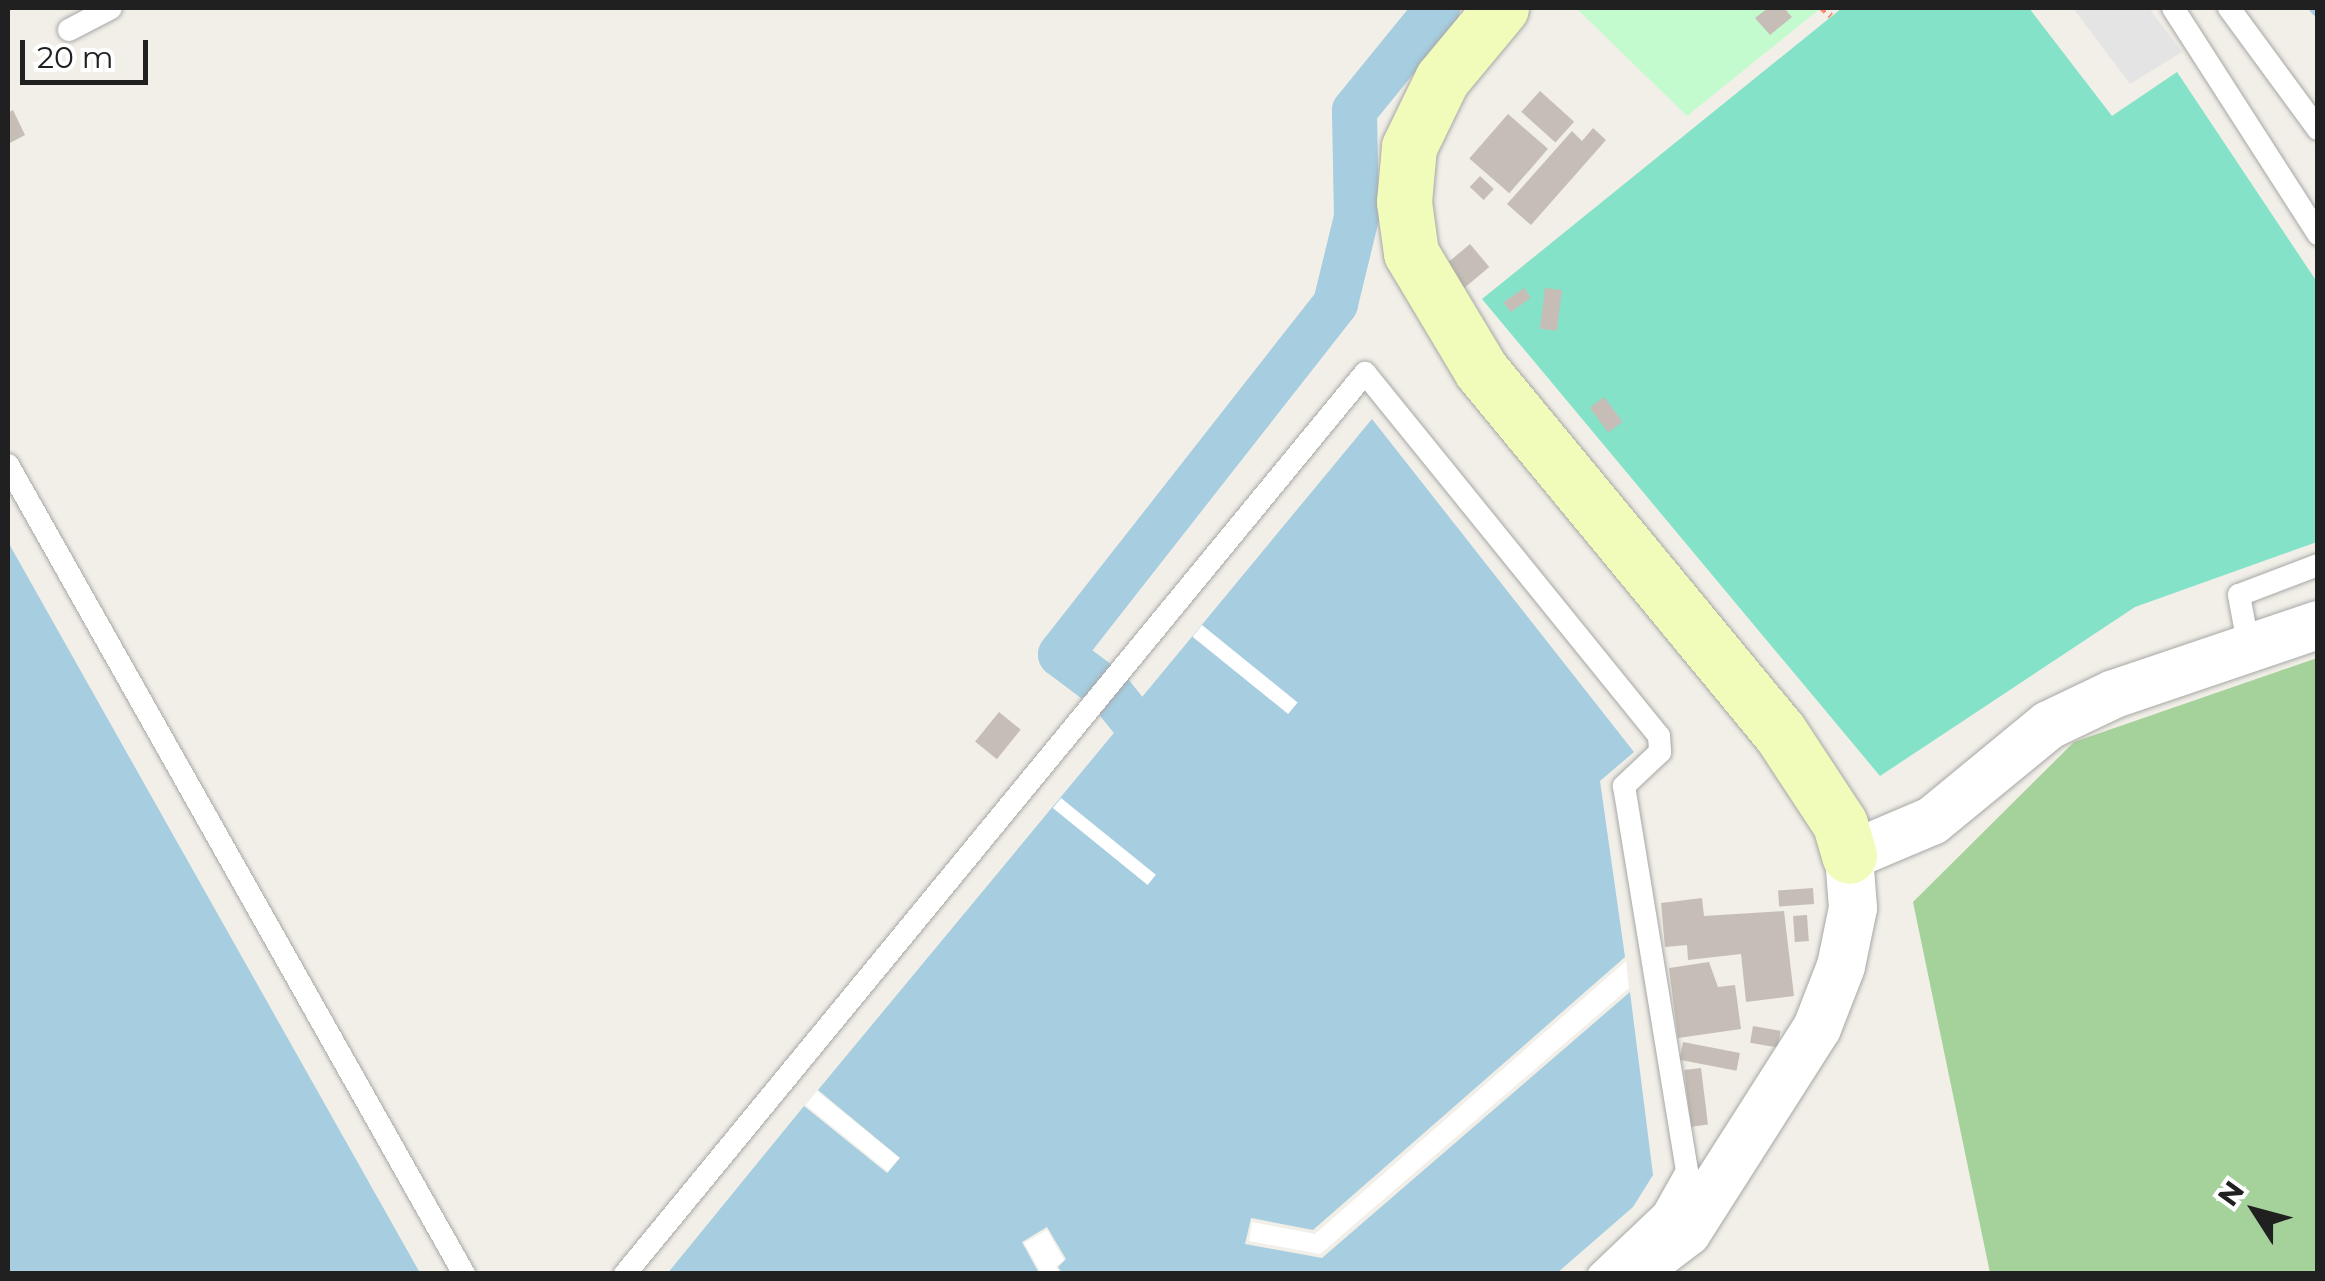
<!DOCTYPE html>
<style>
body{margin:0}
#map{position:relative;width:2325px;height:1281px;overflow:hidden;background:#f1efe7;font-family:Montserrat,sans-serif}
div>[style]{position:absolute}
.forest>*{inset:0;background:#a5d29a}
.park>*{inset:0;background:#c3fbce}
.pitch>*{inset:0;background:#83e2c7}
.parking>*{inset:0;background:#e4e4e4}
.water>*{inset:0;background:#a6cde0}
.pier>*{inset:0;background:#fff;transform-origin:0 0}
.stream>*{height:12px;margin:-6px;padding:0 6px;transform-origin:6px;border-radius:6px;background:#a6cde0}
.canal>*{height:45px;margin:-22.5px;padding:0 22.5px;transform-origin:22.5px;border-radius:22.5px;background:#a6cde0}
.building>*{inset:0;background:#c6beb6;transform-origin:0 0}
.path>*{height:6px;margin-top:-3px;transform-origin:0;background:repeating-linear-gradient(90deg,#fe896b 0 5px,transparent 0 10px)}
.roads{filter:drop-shadow(0 0 2px #a7a7a7) drop-shadow(0 0 2px #a7a7a7)}
.lane>*{height:22px;margin:-11px;padding:0 11px;transform-origin:11px;border-radius:11px;background:#fff}
.street>*{height:48px;margin:-24px;padding:0 24px;transform-origin:24px;border-radius:24px;background:#fff}
.secondary>*{height:55px;margin:-27.5px;padding:0 27.5px;transform-origin:27.5px;border-radius:27.5px;background:#f1fcba}
span{translate:-50% -50%;white-space:nowrap;text-align:center;line-height:1.15;-webkit-text-stroke:8px #fff;paint-order:stroke}
.frame{position:absolute;inset:0;border:10px solid #202020;pointer-events:none}
.north{position:absolute;left:2205px;top:1161px;width:100px;height:100px;-webkit-text-stroke:8px #fff;paint-order:stroke;rotate:306deg;font-size:28px;font-weight:700;line-height:40px;text-align:center;color:#202020}
.north::after{content:'';display:block;margin:auto;width:35px;height:45px;background:#202020;clip-path:polygon(50% 0,100% 100%,50% 72%,0 100%)}
.scale{position:absolute;left:20px;top:40px;width:128px;height:45px;box-sizing:border-box;border:5px solid #202020;border-top:0;padding-left:12px;font-size:30px;line-height:35px;white-space:nowrap;color:#202020;-webkit-text-stroke:8px #fff;paint-order:stroke}
</style>
<div id="map">
<div class="forest">
<div style="clip-path:polygon(2317px 658px,2317px 1273px,1990px 1273px,1913px 902px,2074px 742px)"></div>
</div>
<div class="park">
<div style="clip-path:polygon(1576px 8px,1821px 8px,1687px 116px)"></div>
</div>
<div class="pitch">
<div style="clip-path:polygon(1842px 8px,2029px 8px,2112px 116px,2177px 72px,2317px 282px,2317px 542px,2135px 607px,1880px 776px,1482px 299px)"></div>
</div>
<div class="parking">
<div style="clip-path:polygon(2073px 8px,2149px 8px,2182px 52px,2130px 84px)"></div>
</div>
<div class="water">
<div style="clip-path:polygon(1372px 419px,1634px 752px,1600px 781px,1625px 957px,1313px 1230px,1251px 1218px,1245px 1244px,1322px 1258px,1630px 992px,1653px 1175px,1633px 1207px,1557px 1273px,1062px 1273px,1058px 1267px,1066px 1259px,1047px 1227px,1022px 1242px,1039px 1273px,667px 1274px,804px 1106px,887px 1173px,900px 1158px,818px 1090px,1123px 722px,1116px 715px,1127px 702px,1133px 708px)"></div>
<div style="clip-path:polygon(8px 542px,420px 1273px,8px 1273px)"></div>
</div>
<div class="pier">
<div style="left:1202px;top:625px;width:123px;height:15px;rotate:39deg"></div>
<div style="left:1061px;top:798px;width:122px;height:13px;rotate:39deg"></div>
<div style="clip-path:polygon(1626px 961px,1629px 988px,1320px 1254px,1249px 1241px,1252px 1222px,1315px 1234px)"></div>
<div style="left:817px;top:1091px;width:106px;height:18px;rotate:39deg"></div>
<div style="clip-path:polygon(1047px 1230px,1064px 1260px,1056px 1267px,1060px 1273px,1041px 1273px,1024px 1243px)"></div>
</div>
<div class="stream">
<div style="left:2315px;top:8px;width:4px;rotate:45deg"></div>
</div>
<div class="canal">
<div style="left:1145px;top:736px;width:59px;rotate:-128.8deg"></div>
<div style="left:1108px;top:690px;width:60px;rotate:-143.1deg"></div>
<div style="left:1060px;top:654px;width:446px;rotate:-51.9deg"></div>
<div style="left:1335px;top:303px;width:89px;rotate:-76.3deg"></div>
<div style="left:1356px;top:217px;width:107px;rotate:-91.1deg"></div>
<div style="left:1354px;top:110px;width:132px;rotate:-50.9deg"></div>
</div>
<div class="building">
<div style="clip-path:polygon(1768px 8px,1784px 8px,1792px 17px,1770px 35px,1755px 18px)"></div>
<div style="left:1540px;top:91px;width:46px;height:28px;rotate:42deg"></div>
<div style="clip-path:polygon(13px 110px,25px 135px,8px 144px,8px 113px)"></div>
<div style="left:1508px;top:114px;width:53px;height:59px;rotate:41deg"></div>
<div style="clip-path:polygon(1593px 128px,1606px 140px,1531px 225px,1507px 204px,1572px 131px,1582px 141px)"></div>
<div style="left:1480px;top:176px;width:19px;height:15px;rotate:43deg"></div>
<div style="left:1470px;top:244px;width:30px;height:35px;rotate:50deg"></div>
<div style="left:1524px;top:288px;width:12px;height:25px;rotate:55deg"></div>
<div style="left:1545px;top:288px;width:17px;height:41px;rotate:7deg"></div>
<div style="left:1604px;top:397px;width:31px;height:18px;rotate:53deg"></div>
<div style="left:999px;top:712px;width:28px;height:38px;rotate:39deg"></div>
<div style="left:1813px;top:888px;width:16px;height:35px;rotate:86deg"></div>
<div style="clip-path:polygon(1702px 898px,1704px 916px,1784px 911px,1794px 996px,1746px 1002px,1741px 954px,1688px 960px,1687px 945px,1665px 947px,1661px 903px)"></div>
<div style="left:1807px;top:915px;width:26px;height:14px;rotate:86deg"></div>
<div style="clip-path:polygon(1709px 962px,1718px 987px,1735px 985px,1741px 1029px,1678px 1038px,1669px 968px)"></div>
<div style="left:1753px;top:1026px;width:28px;height:17px;rotate:10deg"></div>
<div style="left:1683px;top:1042px;width:58px;height:18px;rotate:11deg"></div>
<div style="left:1701px;top:1068px;width:57px;height:17px;rotate:83deg"></div>
</div>
<div class="path">
<div style="left:1822px;top:8px;width:12px;rotate:42deg"></div>
</div>
<div class="roads">
<div class="lane">
<div style="left:2173px;top:8px;width:269px;rotate:57.3deg"></div>
<div style="left:2229px;top:8px;width:150px;rotate:53.7deg"></div>
<div style="left:69px;top:30px;width:47px;rotate:-27.6deg"></div>
<div style="left:8px;top:465px;width:929px;rotate:60.59deg"></div>
<div style="left:2249px;top:649px;width:55px;rotate:-100.5deg"></div>
<div style="left:2239px;top:595px;width:85px;rotate:-20.8deg"></div>
<div style="left:625px;top:1274px;width:1166px;rotate:-50.6deg"></div>
<div style="left:1365px;top:373px;width:467px;rotate:51deg"></div>
<div style="left:1659px;top:736px;width:16px;rotate:86deg"></div>
<div style="left:1660px;top:752px;width:50px;rotate:136.6deg"></div>
<div style="left:1624px;top:786px;width:390px;rotate:80.7deg"></div>
<div style="left:1687px;top:1171px;width:47px;rotate:119.3deg"></div>
<div style="left:1664px;top:1212px;width:90px;rotate:136.4deg"></div>
</div>
<div class="street">
<div style="left:1632px;top:1274px;width:69px;rotate:-37.4deg"></div>
<div style="left:1687px;top:1232px;width:242px;rotate:-57.5deg"></div>
<div style="left:1817px;top:1028px;width:66px;rotate:-68.8deg"></div>
<div style="left:1841px;top:966px;width:59px;rotate:-78.3deg"></div>
<div style="left:1853px;top:908px;width:52px;rotate:-94.4deg"></div>
<div style="left:1849px;top:856px;width:90px;rotate:-22.9deg"></div>
<div style="left:1932px;top:821px;width:151px;rotate:-39.4deg"></div>
<div style="left:2049px;top:725px;width:72px;rotate:-25.5deg"></div>
<div style="left:2114px;top:694px;width:215px;rotate:-18.7deg"></div>
</div>
<div class="secondary">
<div style="left:1501px;top:8px;width:92px;rotate:129.7deg"></div>
<div style="left:1442px;top:79px;width:76px;rotate:115.9deg"></div>
<div style="left:1409px;top:147px;width:55px;rotate:95.2deg"></div>
<div style="left:1404px;top:202px;width:51px;rotate:82.2deg"></div>
<div style="left:1411px;top:253px;width:136px;rotate:59.1deg"></div>
<div style="left:1481px;top:370px;width:468px;rotate:50.5deg"></div>
<div style="left:1779px;top:731px;width:111px;rotate:56.7deg"></div>
<div style="left:1840px;top:824px;width:33px;rotate:74deg"></div>
</div>
</div>
<div class="frame"></div>
<div class="north">N</div>
<div class="scale">20 m</div>
</div>
